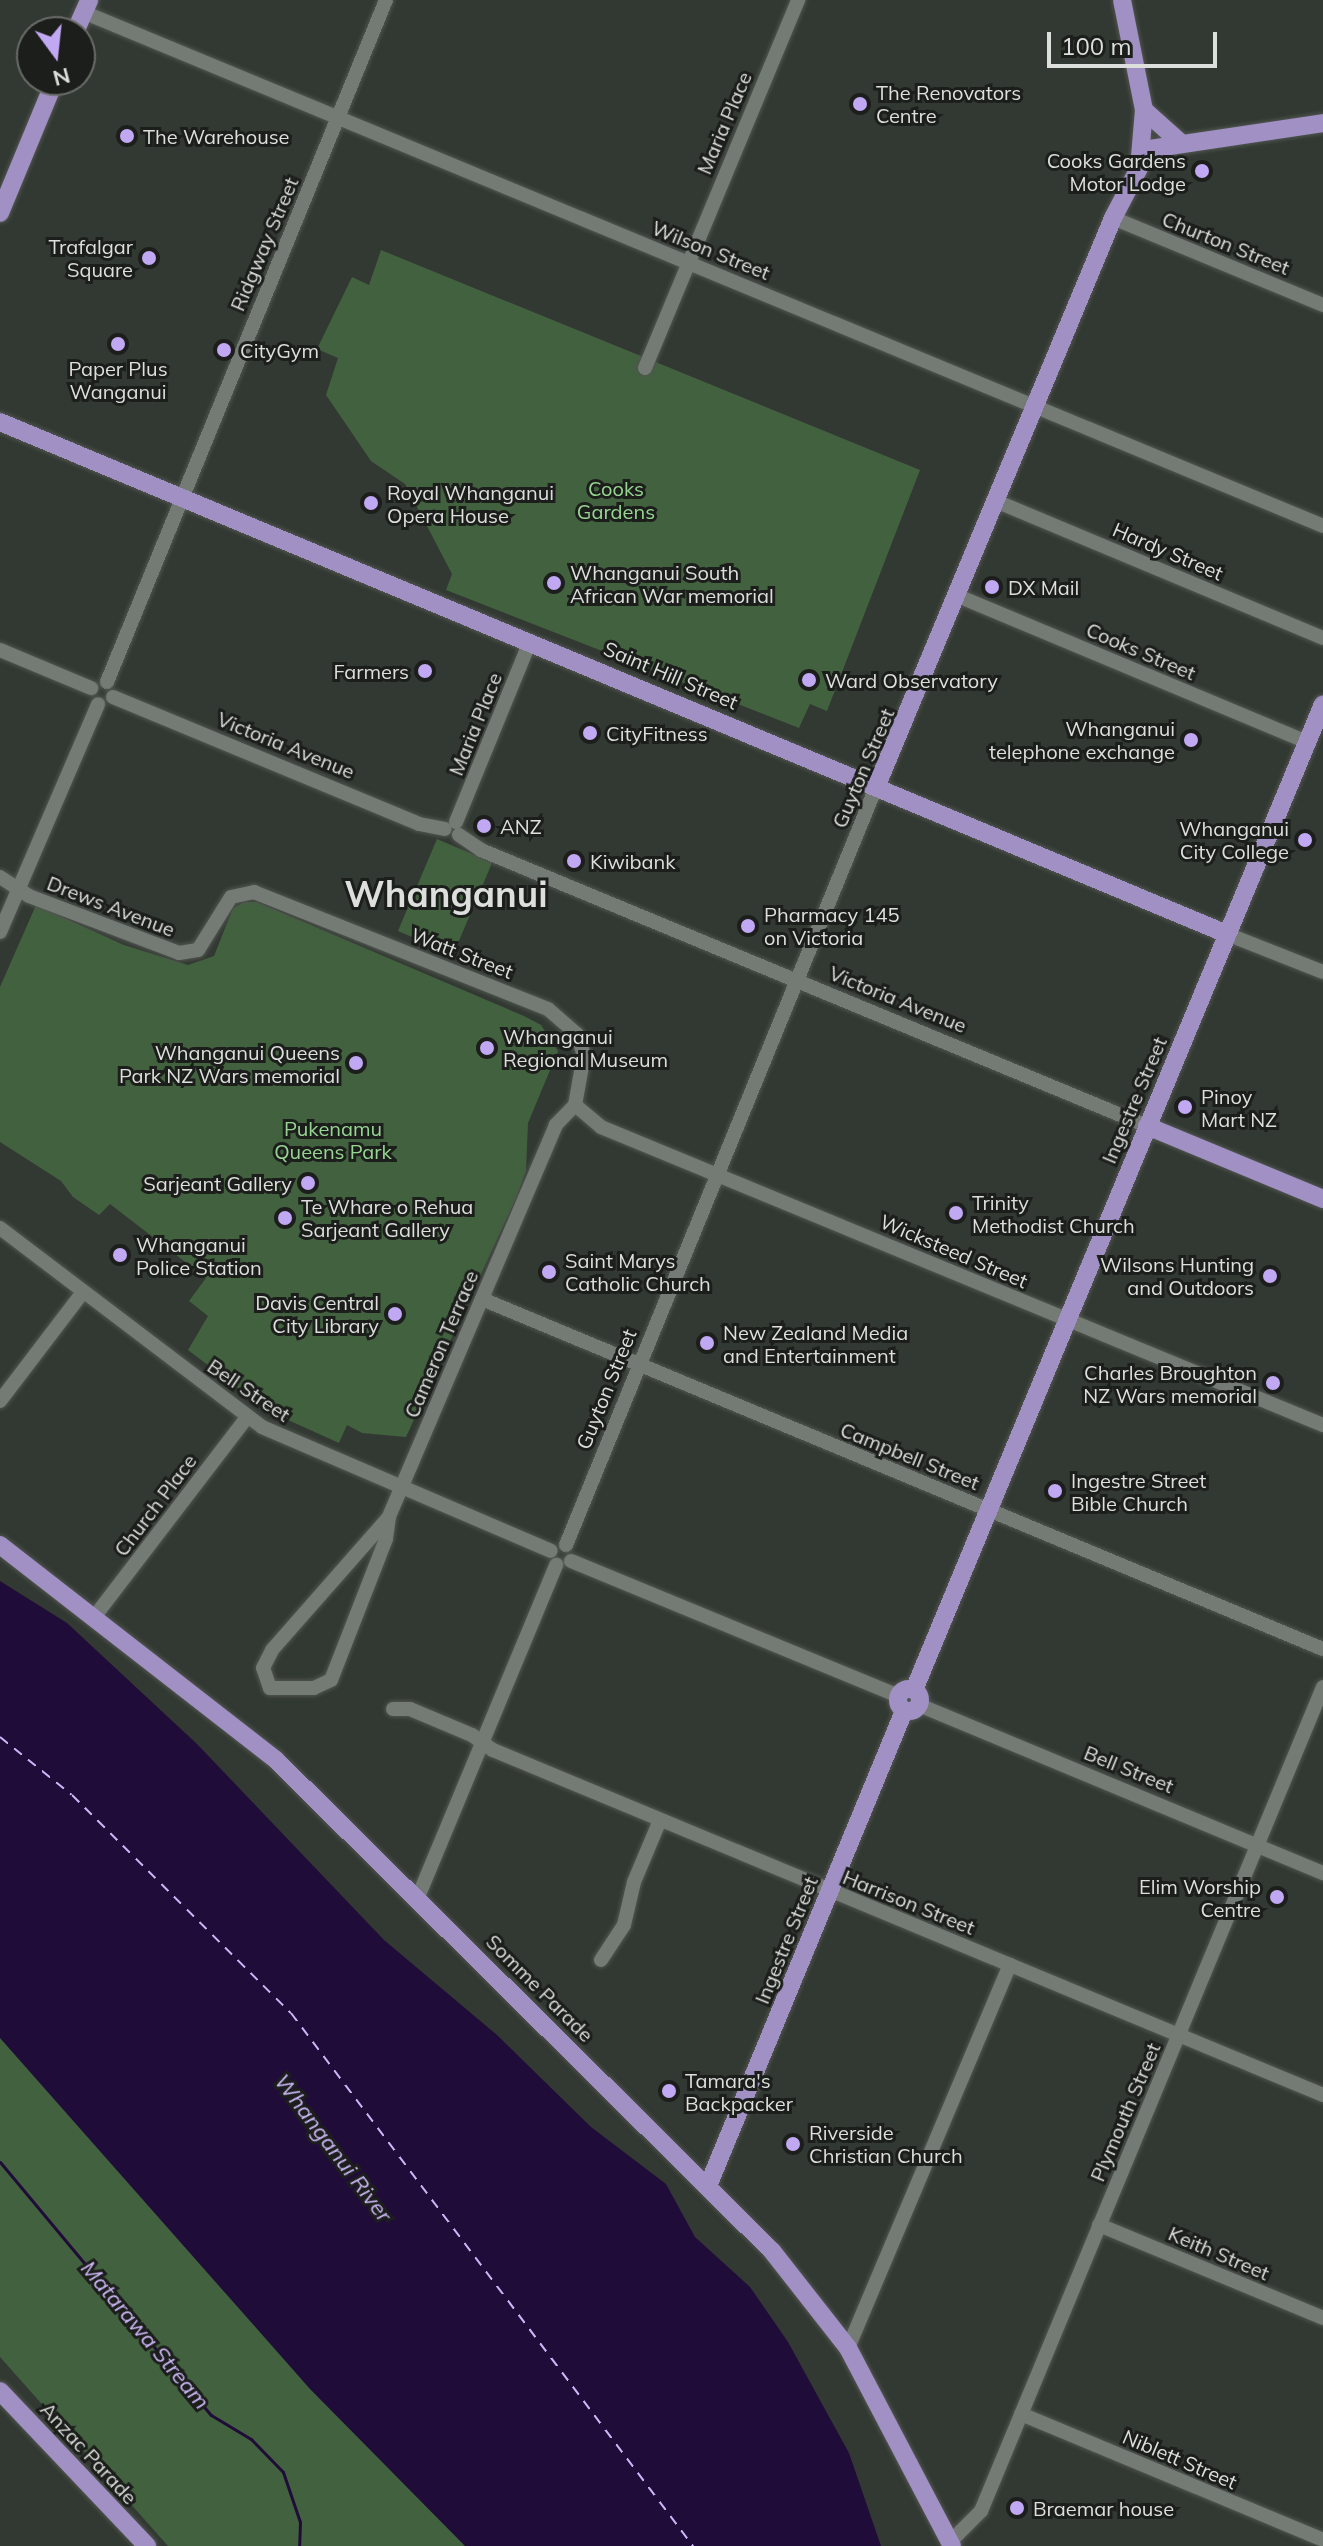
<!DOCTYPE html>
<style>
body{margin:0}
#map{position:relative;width:1323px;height:2546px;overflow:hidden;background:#323832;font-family:Mulish,sans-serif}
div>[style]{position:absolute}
.green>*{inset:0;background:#42623f;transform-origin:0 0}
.water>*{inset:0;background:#200c39}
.stream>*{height:3px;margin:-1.5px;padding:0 1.5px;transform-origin:1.5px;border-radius:1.5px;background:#200c39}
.ferry>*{height:2px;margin-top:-1px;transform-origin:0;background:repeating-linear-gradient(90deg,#cbb7f6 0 10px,transparent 0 18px)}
.roads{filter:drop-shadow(0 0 2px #505550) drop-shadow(0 0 2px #505550)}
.minor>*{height:14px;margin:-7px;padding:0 7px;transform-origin:7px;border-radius:7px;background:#747a74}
.major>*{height:18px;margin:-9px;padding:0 9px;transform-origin:9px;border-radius:9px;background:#a090c3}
.major>.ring{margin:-9px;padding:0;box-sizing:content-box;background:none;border:18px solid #a090c3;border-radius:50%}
.dots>*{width:22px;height:22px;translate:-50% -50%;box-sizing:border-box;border:4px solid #1c1e1c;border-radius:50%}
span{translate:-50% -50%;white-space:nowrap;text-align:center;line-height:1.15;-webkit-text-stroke:6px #1c1e1c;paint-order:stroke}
.poi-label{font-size:20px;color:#dcdfdb}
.left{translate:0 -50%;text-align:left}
.right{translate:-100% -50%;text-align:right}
.street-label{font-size:20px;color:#dcdfdb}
.park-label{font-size:20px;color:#97d692}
.water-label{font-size:22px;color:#cbb7f6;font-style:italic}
.town-label{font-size:36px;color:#dcdfdb;font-weight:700}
.north{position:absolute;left:16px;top:16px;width:80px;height:80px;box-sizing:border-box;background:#1c1e1c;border:2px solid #696b68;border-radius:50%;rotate:165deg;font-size:22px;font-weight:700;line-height:32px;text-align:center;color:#dcdfdb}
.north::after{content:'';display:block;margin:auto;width:28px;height:36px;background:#c1a8f3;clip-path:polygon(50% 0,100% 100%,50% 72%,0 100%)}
.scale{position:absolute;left:1047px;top:32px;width:170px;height:36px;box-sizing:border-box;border:4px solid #dcdfdb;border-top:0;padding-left:10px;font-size:24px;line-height:28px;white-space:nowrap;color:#dcdfdb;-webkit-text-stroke:6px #1c1e1c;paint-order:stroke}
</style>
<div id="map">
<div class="green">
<div style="clip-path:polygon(381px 250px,920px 470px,827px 711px,810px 704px,799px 728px,446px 590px,452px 574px,405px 484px,371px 461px,326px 395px,338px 358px,317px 349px,352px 277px,369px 285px)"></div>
<div style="left:437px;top:839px;width:60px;height:100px;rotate:23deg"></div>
<div style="clip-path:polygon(244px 902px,257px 902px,524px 1016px,541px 1025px,558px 1051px,528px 1123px,526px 1171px,517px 1196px,406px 1437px,362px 1433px,347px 1425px,339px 1443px,268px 1411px,188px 1350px,208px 1316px,189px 1301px,206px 1278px,110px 1204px,99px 1215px,73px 1197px,61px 1181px,0 1142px,0 987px,36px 905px,124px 945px,188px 965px,214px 956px,233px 908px)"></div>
<div style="clip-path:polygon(0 2037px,206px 2233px,465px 2546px,168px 2546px,0 2357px)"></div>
</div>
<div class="water">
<div style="clip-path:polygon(0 1581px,67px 1623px,197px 1744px,384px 1940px,497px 2035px,591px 2127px,666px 2184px,695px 2237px,750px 2287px,788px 2342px,849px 2453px,881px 2546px,465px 2546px,310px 2389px,0 2038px)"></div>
</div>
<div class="stream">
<div style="left:0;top:2162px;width:329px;rotate:50.2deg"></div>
<div style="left:211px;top:2415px;width:47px;rotate:31deg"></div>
<div style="left:251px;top:2439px;width:46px;rotate:45.9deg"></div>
<div style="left:283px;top:2472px;width:53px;rotate:71.2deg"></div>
<div style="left:300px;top:2522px;width:24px;rotate:92deg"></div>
</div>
<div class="ferry">
<div style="left:0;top:1737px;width:92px;rotate:38.9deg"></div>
<div style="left:72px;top:1795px;width:309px;rotate:44.9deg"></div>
<div style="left:291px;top:2013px;width:668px;rotate:52.98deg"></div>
</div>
<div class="roads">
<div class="minor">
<div style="left:83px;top:12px;width:1342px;rotate:22.51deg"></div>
<div style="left:1113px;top:218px;width:227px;rotate:22.5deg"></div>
<div style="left:645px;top:368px;width:399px;rotate:-67.4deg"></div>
<div style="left:998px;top:502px;width:352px;rotate:22.7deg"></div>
<div style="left:958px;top:596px;width:378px;rotate:22.7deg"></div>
<div style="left:0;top:650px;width:99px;rotate:22.7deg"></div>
<div style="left:107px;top:682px;width:737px;rotate:-67.75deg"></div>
<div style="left:113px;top:697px;width:331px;rotate:22.5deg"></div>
<div style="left:419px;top:824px;width:26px;rotate:11deg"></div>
<div style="left:456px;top:822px;width:195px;rotate:-67.7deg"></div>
<div style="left:459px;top:835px;width:27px;rotate:34deg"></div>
<div style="left:481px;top:850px;width:721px;rotate:22.51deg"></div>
<div style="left:0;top:877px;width:35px;rotate:33deg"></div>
<div style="left:29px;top:896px;width:160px;rotate:20.8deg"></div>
<div style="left:179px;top:953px;width:19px;rotate:-9deg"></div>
<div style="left:198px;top:950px;width:62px;rotate:-58.1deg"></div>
<div style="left:231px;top:897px;width:24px;rotate:-12deg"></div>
<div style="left:254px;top:892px;width:316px;rotate:21.7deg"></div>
<div style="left:548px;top:1009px;width:38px;rotate:41deg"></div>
<div style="left:577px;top:1034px;width:22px;rotate:72deg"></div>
<div style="left:584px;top:1055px;width:51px;rotate:100.2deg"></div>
<div style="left:575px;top:1105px;width:28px;rotate:134deg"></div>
<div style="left:556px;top:1125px;width:426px;rotate:113.1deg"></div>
<div style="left:0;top:932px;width:248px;rotate:-66.7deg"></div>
<div style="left:1227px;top:934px;width:103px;rotate:21.6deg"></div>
<div style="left:575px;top:1105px;width:34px;rotate:40deg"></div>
<div style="left:601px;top:1127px;width:781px;rotate:22.43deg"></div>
<div style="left:0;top:1228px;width:329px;rotate:37.2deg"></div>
<div style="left:262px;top:1427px;width:314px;rotate:23.2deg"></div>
<div style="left:482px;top:1299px;width:911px;rotate:22.6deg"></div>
<div style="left:0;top:1401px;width:137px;rotate:-52.7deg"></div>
<div style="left:389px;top:1517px;width:22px;rotate:98deg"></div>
<div style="left:386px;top:1539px;width:151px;rotate:111.3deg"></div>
<div style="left:331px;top:1680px;width:19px;rotate:155deg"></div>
<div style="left:314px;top:1688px;width:44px;rotate:180deg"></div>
<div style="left:270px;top:1688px;width:21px;rotate:-109deg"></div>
<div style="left:263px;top:1668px;width:20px;rotate:-63deg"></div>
<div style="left:272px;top:1650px;width:177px;rotate:-48.7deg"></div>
<div style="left:566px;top:1545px;width:821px;rotate:-67.75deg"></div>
<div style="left:571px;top:1561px;width:354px;rotate:22.4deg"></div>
<div style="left:95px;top:1616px;width:250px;rotate:-52.6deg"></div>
<div style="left:919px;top:1705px;width:438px;rotate:22.6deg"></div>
<div style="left:393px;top:1709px;width:17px"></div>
<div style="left:410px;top:1709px;width:67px;rotate:22.8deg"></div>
<div style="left:472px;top:1735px;width:26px;rotate:36deg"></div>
<div style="left:493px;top:1750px;width:899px;rotate:22.57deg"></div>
<div style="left:418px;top:1897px;width:360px;rotate:-67.4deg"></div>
<div style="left:601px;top:1960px;width:42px;rotate:-56.7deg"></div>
<div style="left:624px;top:1925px;width:44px;rotate:-76.9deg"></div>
<div style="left:634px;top:1882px;width:67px;rotate:-67.2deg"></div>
<div style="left:1099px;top:2225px;width:243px;rotate:22.5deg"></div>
<div style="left:848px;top:2348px;width:416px;rotate:-67.1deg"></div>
<div style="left:1021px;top:2414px;width:327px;rotate:22.6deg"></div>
<div style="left:950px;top:2542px;width:44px;rotate:-45deg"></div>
<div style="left:981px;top:2511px;width:892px;rotate:-67.46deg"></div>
</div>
<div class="major">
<div style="left:75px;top:32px;width:35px;rotate:-66deg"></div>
<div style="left:1144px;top:110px;width:51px;rotate:41.8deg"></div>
<div style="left:1143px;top:150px;width:182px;rotate:-8.5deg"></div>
<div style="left:0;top:213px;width:144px;rotate:-67.5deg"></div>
<div style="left:0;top:422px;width:1330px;rotate:22.65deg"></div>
<div style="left:877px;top:785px;width:614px;rotate:-67.4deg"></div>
<div style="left:1113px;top:218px;width:56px;rotate:-62.5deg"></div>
<div style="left:1139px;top:168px;width:58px;rotate:-85.1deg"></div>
<div style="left:1144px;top:110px;width:112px;rotate:-101.3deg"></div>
<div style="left:1147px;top:1126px;width:191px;rotate:22.5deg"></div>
<div style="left:0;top:1545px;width:350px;rotate:37.9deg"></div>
<div style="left:276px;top:1760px;width:698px;rotate:44.71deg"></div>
<div style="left:772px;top:2251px;width:123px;rotate:51.9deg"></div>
<div style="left:848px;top:2348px;width:224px;rotate:62.3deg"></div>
<div class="ring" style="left:898px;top:1689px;width:4px;height:4px"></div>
<div style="left:914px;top:1690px;width:1067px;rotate:-67.47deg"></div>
<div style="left:708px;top:2186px;width:514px;rotate:-67.58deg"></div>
<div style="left:0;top:2391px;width:214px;rotate:46.5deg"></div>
</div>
</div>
<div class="dots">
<div style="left:860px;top:104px;background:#c1a8f3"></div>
<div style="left:127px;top:136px;background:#c1a8f3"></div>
<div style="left:1202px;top:171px;background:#c1a8f3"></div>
<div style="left:149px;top:258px;background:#c1a8f3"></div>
<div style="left:118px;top:344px;background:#c1a8f3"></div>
<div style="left:224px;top:350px;background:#c1a8f3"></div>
<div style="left:371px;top:503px;background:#c1a8f3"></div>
<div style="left:554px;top:583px;background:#c1a8f3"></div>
<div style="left:992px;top:587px;background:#c1a8f3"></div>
<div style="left:425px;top:671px;background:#c1a8f3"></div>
<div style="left:809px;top:680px;background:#c1a8f3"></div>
<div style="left:590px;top:733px;background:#c1a8f3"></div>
<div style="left:1191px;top:740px;background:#c1a8f3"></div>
<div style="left:484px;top:826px;background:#c1a8f3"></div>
<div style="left:1305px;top:840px;background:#c1a8f3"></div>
<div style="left:574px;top:861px;background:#c1a8f3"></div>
<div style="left:748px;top:926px;background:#c1a8f3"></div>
<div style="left:487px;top:1048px;background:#c1a8f3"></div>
<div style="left:356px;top:1063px;background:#c1a8f3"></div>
<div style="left:1185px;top:1107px;background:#c1a8f3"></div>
<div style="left:308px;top:1183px;background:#c1a8f3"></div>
<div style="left:956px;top:1213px;background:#c1a8f3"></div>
<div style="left:285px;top:1218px;background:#c1a8f3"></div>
<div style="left:120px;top:1255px;background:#c1a8f3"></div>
<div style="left:549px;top:1272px;background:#c1a8f3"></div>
<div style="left:1270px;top:1276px;background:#c1a8f3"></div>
<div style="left:395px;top:1314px;background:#c1a8f3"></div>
<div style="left:707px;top:1343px;background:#c1a8f3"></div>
<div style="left:1273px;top:1383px;background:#c1a8f3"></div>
<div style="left:1055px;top:1491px;background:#c1a8f3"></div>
<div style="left:1277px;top:1897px;background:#c1a8f3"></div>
<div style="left:669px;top:2091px;background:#c1a8f3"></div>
<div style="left:793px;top:2144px;background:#c1a8f3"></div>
<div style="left:1017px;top:2508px;background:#c1a8f3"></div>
</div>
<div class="poi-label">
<span class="left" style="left:876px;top:104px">The Renovators<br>Centre</span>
<span class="left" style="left:143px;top:136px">The Warehouse</span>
<span class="right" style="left:1186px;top:172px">Cooks Gardens<br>Motor Lodge</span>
<span class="right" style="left:133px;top:258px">Trafalgar<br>Square</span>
<span class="left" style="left:240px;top:350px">CityGym</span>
<span style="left:118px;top:380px">Paper Plus<br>Wanganui</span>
<span class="left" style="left:387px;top:504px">Royal Whanganui<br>Opera House</span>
<span class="left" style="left:570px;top:584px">Whanganui South<br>African War memorial</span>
<span class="left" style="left:1008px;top:587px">DX Mail</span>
<span class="right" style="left:409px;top:671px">Farmers</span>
<span class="left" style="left:825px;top:680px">Ward Observatory</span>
<span class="right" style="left:1175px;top:740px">Whanganui<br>telephone exchange</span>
<span class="left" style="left:606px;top:733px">CityFitness</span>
<span class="left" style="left:500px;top:826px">ANZ</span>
<span class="right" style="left:1289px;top:840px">Whanganui<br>City College</span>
<span class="left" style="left:590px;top:861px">Kiwibank</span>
<span class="left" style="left:764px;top:926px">Pharmacy 145<br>on Victoria</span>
<span class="left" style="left:503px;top:1048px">Whanganui<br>Regional Museum</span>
<span class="right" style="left:340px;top:1064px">Whanganui Queens<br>Park NZ Wars memorial</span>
<span class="left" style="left:1201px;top:1108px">Pinoy<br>Mart NZ</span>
<span class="right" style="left:292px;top:1183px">Sarjeant Gallery</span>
<span class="left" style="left:972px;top:1214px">Trinity<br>Methodist Church</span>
<span class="left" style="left:301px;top:1218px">Te Whare o Rehua<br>Sarjeant Gallery</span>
<span class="left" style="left:136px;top:1256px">Whanganui<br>Police Station</span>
<span class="left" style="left:565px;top:1272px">Saint Marys<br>Catholic Church</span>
<span class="right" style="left:1254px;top:1276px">Wilsons Hunting<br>and Outdoors</span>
<span class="right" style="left:379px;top:1314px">Davis Central<br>City Library</span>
<span class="left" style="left:723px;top:1344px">New Zealand Media<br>and Entertainment</span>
<span class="right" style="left:1257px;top:1384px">Charles Broughton<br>NZ Wars memorial</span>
<span class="left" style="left:1071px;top:1492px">Ingestre Street<br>Bible Church</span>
<span class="right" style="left:1261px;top:1898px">Elim Worship<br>Centre</span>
<span class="left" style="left:685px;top:2092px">Tamara's<br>Backpacker</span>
<span class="left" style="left:809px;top:2144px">Riverside<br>Christian Church</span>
<span class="left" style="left:1033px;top:2508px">Braemar house</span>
</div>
<div class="street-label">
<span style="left:724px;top:123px;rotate:-67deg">Maria Place</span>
<span style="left:1226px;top:243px;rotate:22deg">Churton Street</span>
<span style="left:264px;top:244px;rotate:-67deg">Ridgway Street</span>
<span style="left:711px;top:250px;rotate:22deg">Wilson Street</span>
<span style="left:1168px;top:551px;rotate:23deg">Hardy Street</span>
<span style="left:1141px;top:651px;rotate:23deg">Cooks Street</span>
<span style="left:671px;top:675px;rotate:23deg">Saint Hill Street</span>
<span style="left:475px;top:724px;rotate:-68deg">Maria Place</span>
<span style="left:286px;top:745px;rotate:22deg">Victoria Avenue</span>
<span style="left:863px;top:768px;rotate:-67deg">Guyton Street</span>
<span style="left:111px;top:906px;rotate:21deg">Drews Avenue</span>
<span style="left:462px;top:953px;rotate:21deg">Watt Street</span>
<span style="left:898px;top:999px;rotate:22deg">Victoria Avenue</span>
<span style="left:1134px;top:1100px;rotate:-67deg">Ingestre Street</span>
<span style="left:954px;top:1251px;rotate:23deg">Wicksteed Street</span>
<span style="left:441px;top:1344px;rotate:-67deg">Cameron Terrace</span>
<span style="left:606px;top:1389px;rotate:-68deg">Guyton Street</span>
<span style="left:249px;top:1390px;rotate:34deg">Bell Street</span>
<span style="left:910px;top:1456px;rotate:22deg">Campbell Street</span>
<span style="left:155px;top:1505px;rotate:-53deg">Church Place</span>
<span style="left:1129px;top:1769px;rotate:22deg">Bell Street</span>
<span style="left:909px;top:1902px;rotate:22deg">Harrison Street</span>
<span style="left:786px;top:1940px;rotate:-68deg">Ingestre Street</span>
<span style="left:540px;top:1988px;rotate:45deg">Somme Parade</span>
<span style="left:1125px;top:2112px;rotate:-67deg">Plymouth Street</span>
<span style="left:1219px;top:2253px;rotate:23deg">Keith Street</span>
<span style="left:89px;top:2453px;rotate:47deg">Anzac Parade</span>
<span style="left:1180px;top:2459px;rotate:23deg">Niblett Street</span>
</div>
<div class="park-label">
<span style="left:616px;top:500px">Cooks<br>Gardens</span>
<span style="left:333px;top:1140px">Pukenamu<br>Queens Park</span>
</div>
<div class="water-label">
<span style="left:333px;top:2148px;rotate:53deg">Whanganui River</span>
<span style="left:145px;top:2335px;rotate:50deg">Matarawa Stream</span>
</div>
<div class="town-label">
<span style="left:446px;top:894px">Whanganui</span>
</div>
<div class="north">N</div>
<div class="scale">100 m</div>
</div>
